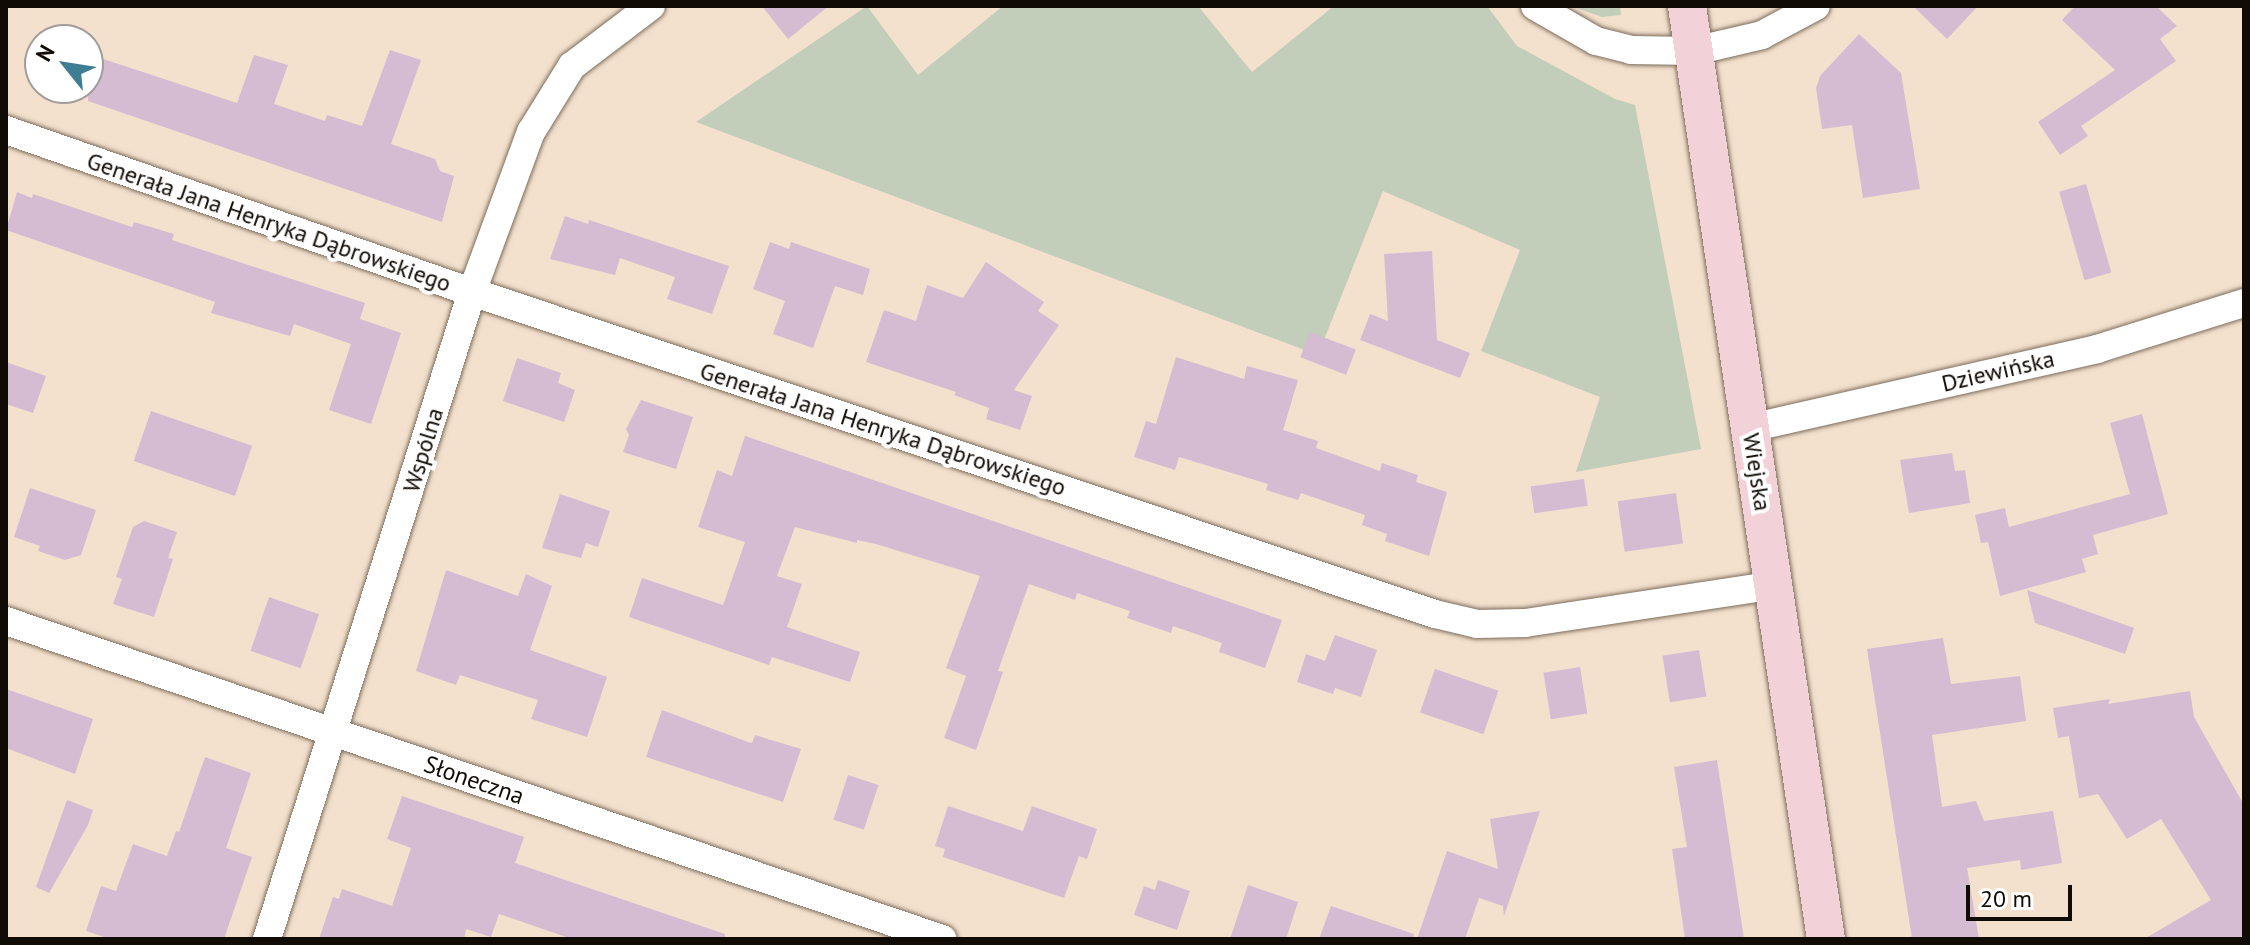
<!DOCTYPE html>
<meta charset="utf-8">
<style>
body{margin:0}
#map{position:relative;width:2250px;height:945px;overflow:hidden;background:#f3e0cd;font-family:"PT Sans",sans-serif}
div>[style]{position:absolute}
.green>*{inset:0;background:#c2cdba}
.building>*{inset:0;background:#d6bcd3;transform-origin:0 0}
.roads{filter:drop-shadow(0 0 2px #7d6d5c) drop-shadow(0 0 2px #7d6d5c)}
.street>*{height:28px;margin:-14px;padding:0 14px;transform-origin:14px;border-radius:14px;background:#fff}
.secondary>*{height:38px;margin:-19px;padding:0 19px;transform-origin:19px;border-radius:19px;background:#f3d1d9}
span{translate:-50% -50%;white-space:nowrap;text-align:center;line-height:1.15;-webkit-text-stroke:8px #fff;paint-order:stroke}
.street-label{font-size:24px;color:#110b05}
.frame{position:absolute;inset:0;border:8px solid #110b05;pointer-events:none}
.north{position:absolute;left:24px;top:24px;width:80px;height:80px;box-sizing:border-box;background:#fff;border:2px solid #a09d9b;border-radius:50%;rotate:300deg;font-size:22px;font-weight:700;line-height:32px;text-align:center;color:#110b05}
.north::after{content:'';display:block;margin:auto;width:28px;height:36px;background:#3e7d92;clip-path:polygon(50% 0,100% 100%,50% 72%,0 100%)}
.scale{position:absolute;left:1966px;top:885px;width:106px;height:36px;box-sizing:border-box;border:4px solid #110b05;border-top:0;padding-left:10px;font-size:24px;line-height:28px;white-space:nowrap;color:#110b05;-webkit-text-stroke:6px #fff;paint-order:stroke}
</style>
<div id="map">
<div class="green">
<div style="clip-path:polygon(867px 6px,918px 75px,1003px 6px,1198px 6px,1252px 72px,1334px 6px,1487px 6px,1517px 46px,1615px 99px,1635px 105px,1701px 449px,1576px 472px,1600px 397px,1481px 351px,1520px 250px,1383px 191px,1318px 355px,696px 122px)"></div>
<div style="clip-path:polygon(1571px 6px,1620px 6px,1621px 15px,1602px 17px)"></div>
</div>
<div class="building">
<div style="clip-path:polygon(762px 6px,829px 6px,788px 39px)"></div>
<div style="clip-path:polygon(1913px 6px,1978px 6px,1947px 39px)"></div>
<div style="clip-path:polygon(2075px 6px,2156px 6px,2177px 26px,2160px 39px,2176px 61px,2081px 126px,2088px 136px,2060px 155px,2038px 122px,2115px 70px,2062px 20px)"></div>
<div style="clip-path:polygon(1859px 34px,1901px 73px,1920px 189px,1863px 198px,1852px 125px,1822px 129px,1816px 88px,1820px 76px)"></div>
<div style="clip-path:polygon(390px 50px,421px 60px,391px 144px,435px 159px,440px 171px,454px 176px,442px 222px,88px 101px,88px 54px,237px 103px,254px 55px,288px 65px,274px 104px,325px 121px,327px 115px,362px 126px)"></div>
<div style="left:2086px;top:184px;width:92px;height:28px;rotate:74deg"></div>
<div style="clip-path:polygon(17px 192px,32px 198px,33px 194px,132px 227px,134px 222px,174px 234px,172px 240px,365px 303px,360px 319px,401px 333px,371px 424px,329px 410px,351px 344px,294px 324px,290px 336px,211px 313px,215px 302px,6px 230px)"></div>
<div style="clip-path:polygon(565px 216px,588px 224px,589px 220px,729px 266px,712px 314px,667px 299px,675px 277px,620px 258px,615px 275px,550px 259px)"></div>
<div style="clip-path:polygon(770px 242px,789px 249px,791px 242px,870px 269px,863px 295px,835px 286px,813px 348px,773px 334px,785px 301px,753px 289px)"></div>
<div style="clip-path:polygon(1432px 251px,1437px 340px,1470px 353px,1460px 378px,1360px 340px,1370px 314px,1388px 321px,1384px 254px)"></div>
<div style="clip-path:polygon(986px 262px,1044px 302px,1038px 311px,1059px 325px,1014px 390px,1032px 396px,1020px 430px,986px 419px,989px 408px,954px 395px,956px 392px,866px 362px,884px 310px,916px 321px,927px 285px,963px 298px)"></div>
<div style="left:1310px;top:332px;width:49px;height:27px;rotate:21deg"></div>
<div style="clip-path:polygon(1176px 357px,1244px 379px,1247px 366px,1298px 380px,1283px 430px,1318px 441px,1316px 448px,1380px 471px,1382px 463px,1418px 475px,1416px 482px,1447px 492px,1429px 556px,1385px 541px,1387px 534px,1362px 525px,1365px 515px,1301px 493px,1298px 500px,1266px 490px,1268px 484px,1179px 457px,1175px 470px,1134px 457px,1146px 421px,1156px 424px)"></div>
<div style="clip-path:polygon(517px 358px,561px 373px,558px 383px,575px 390px,564px 422px,503px 401px)"></div>
<div style="clip-path:polygon(6px 362px,46px 376px,33px 413px,6px 404px)"></div>
<div style="clip-path:polygon(641px 400px,693px 417px,676px 469px,623px 452px,629px 435px,626px 429px)"></div>
<div style="left:151px;top:411px;width:107px;height:53px;rotate:19deg"></div>
<div style="clip-path:polygon(2142px 414px,2168px 514px,2093px 535px,2098px 554px,2082px 559px,2086px 572px,2000px 596px,1988px 542px,1981px 543px,1975px 515px,2005px 508px,2009px 527px,2130px 494px,2110px 423px)"></div>
<div style="clip-path:polygon(745px 436px,1282px 620px,1265px 668px,1219px 652px,1222px 643px,1173px 626px,1171px 633px,1127px 618px,1130px 611px,1077px 593px,1075px 600px,1029px 584px,998px 671px,1003px 672px,976px 750px,944px 738px,966px 676px,946px 668px,980px 576px,876px 544px,857px 540px,857px 543px,795px 527px,777px 576px,802px 584px,787px 627px,860px 652px,850px 682px,772px 657px,769px 665px,629px 617px,642px 578px,723px 605px,745px 542px,698px 527px,717px 470px,732px 476px)"></div>
<div style="clip-path:polygon(1952px 453px,1955px 471px,1965px 470px,1970px 503px,1909px 513px,1900px 460px)"></div>
<div style="left:1584px;top:479px;width:27px;height:54px;rotate:82deg"></div>
<div style="clip-path:polygon(30px 488px,96px 510px,81px 555px,65px 560px,38px 551px,40px 546px,14px 537px)"></div>
<div style="left:1676px;top:493px;width:51px;height:59px;rotate:82deg"></div>
<div style="clip-path:polygon(560px 494px,610px 511px,598px 547px,586px 543px,581px 558px,542px 548px)"></div>
<div style="clip-path:polygon(144px 521px,177px 532px,168px 558px,173px 559px,154px 617px,113px 604px,122px 579px,116px 577px,133px 527px)"></div>
<div style="clip-path:polygon(446px 570px,518px 596px,526px 574px,552px 586px,530px 650px,607px 677px,587px 737px,531px 719px,538px 700px,460px 675px,456px 685px,416px 671px)"></div>
<div style="clip-path:polygon(2027px 590px,2134px 628px,2125px 654px,2035px 623px)"></div>
<div style="left:269px;top:597px;width:53px;height:57px;rotate:19deg"></div>
<div style="clip-path:polygon(1335px 635px,1377px 650px,1361px 697px,1335px 688px,1333px 694px,1297px 682px,1306px 654px,1325px 661px)"></div>
<div style="clip-path:polygon(1943px 638px,1951px 684px,2020px 676px,2026px 721px,1932px 735px,1942px 807px,1976px 801px,1984px 821px,2053px 811px,2062px 863px,2021px 870px,2020px 860px,1967px 868px,1979px 939px,1912px 939px,1867px 649px)"></div>
<div style="left:1699px;top:650px;width:47px;height:37px;rotate:81deg"></div>
<div style="left:1580px;top:667px;width:47px;height:37px;rotate:81deg"></div>
<div style="left:1435px;top:669px;width:67px;height:46px;rotate:19deg"></div>
<div style="clip-path:polygon(6px 689px,93px 719px,75px 774px,6px 748px)"></div>
<div style="clip-path:polygon(2190px 691px,2194px 717px,2244px 805px,2244px 939px,2144px 939px,2211px 900px,2161px 819px,2127px 839px,2098px 794px,2079px 798px,2069px 736px,2058px 738px,2053px 708px,2110px 699px,2108px 704px)"></div>
<div style="clip-path:polygon(662px 710px,748px 742px,752px 743px,755px 735px,801px 749px,783px 802px,646px 757px)"></div>
<div style="clip-path:polygon(205px 757px,251px 773px,226px 848px,252px 857px,224px 939px,110px 939px,86px 931px,101px 886px,116px 891px,133px 844px,167px 856px,176px 831px,179px 832px)"></div>
<div style="clip-path:polygon(1717px 760px,1744px 939px,1685px 939px,1672px 849px,1687px 847px,1674px 767px)"></div>
<div style="left:848px;top:775px;width:32px;height:47px;rotate:18deg"></div>
<div style="clip-path:polygon(402px 796px,524px 837px,515px 863px,725px 934px,725px 939px,572px 939px,499px 914px,491px 937px,466px 929px,464px 939px,319px 939px,333px 897px,339px 899px,342px 889px,392px 906px,411px 848px,387px 839px)"></div>
<div style="clip-path:polygon(67px 800px,93px 810px,88px 825px,49px 893px,36px 887px)"></div>
<div style="clip-path:polygon(948px 806px,1023px 831px,1032px 806px,1097px 829px,1087px 859px,1079px 856px,1064px 898px,943px 857px,945px 849px,935px 846px)"></div>
<div style="clip-path:polygon(1540px 811px,1504px 916px,1503px 906px,1479px 898px,1465px 939px,1417px 939px,1447px 851px,1498px 869px,1490px 819px)"></div>
<div style="clip-path:polygon(1158px 880px,1190px 891px,1177px 930px,1134px 915px,1144px 886px,1155px 890px)"></div>
<div style="clip-path:polygon(1248px 885px,1298px 902px,1286px 939px,1230px 939px)"></div>
<div style="clip-path:polygon(1331px 906px,1414px 934px,1413px 939px,1319px 939px)"></div>
</div>
<div class="roads">
<div class="street">
<div style="left:1535px;top:6px;width:70px;rotate:29.8deg"></div>
<div style="left:1596px;top:41px;width:36px;rotate:14deg"></div>
<div style="left:1631px;top:50px;width:63px;rotate:0.9deg"></div>
<div style="left:1694px;top:51px;width:70px;rotate:-13.2deg"></div>
<div style="left:1762px;top:35px;width:61px;rotate:-28.2deg"></div>
<div style="left:6px;top:130px;width:493px;rotate:19.2deg"></div>
<div style="left:472px;top:292px;width:1015px;rotate:18.49deg"></div>
<div style="left:1435px;top:614px;width:43px;rotate:13.4deg"></div>
<div style="left:1477px;top:624px;width:48px;rotate:-1.2deg"></div>
<div style="left:1525px;top:623px;width:253px;rotate:-8.6deg"></div>
<div style="left:1750px;top:428px;width:356px;rotate:-12.8deg"></div>
<div style="left:2097px;top:349px;width:154px;rotate:-17.4deg"></div>
<div style="left:6px;top:621px;width:989px;rotate:18.76deg"></div>
<div style="left:267px;top:939px;width:679px;rotate:-72.42deg"></div>
<div style="left:472px;top:292px;width:171px;rotate:-69.8deg"></div>
<div style="left:531px;top:132px;width:78px;rotate:-58.2deg"></div>
<div style="left:572px;top:66px;width:99px;rotate:-37.2deg"></div>
</div>
<div class="secondary">
<div style="left:1687px;top:6px;width:943px;rotate:81.53deg"></div>
</div>
</div>
<div class="street-label">
<span style="left:269px;top:222px;rotate:19deg">Generała Jana Henryka Dąbrowskiego</span>
<span style="left:1998px;top:371px;rotate:-13deg">Dziewińska</span>
<span style="left:883px;top:429px;rotate:18deg">Generała Jana Henryka Dąbrowskiego</span>
<span style="left:423px;top:450px;rotate:-73deg">Wspólna</span>
<span style="left:1757px;top:472px;rotate:81deg">Wiejska</span>
<span style="left:474px;top:780px;rotate:19deg">Słoneczna</span>
</div>
<div class="frame"></div>
<div class="north">N</div>
<div class="scale">20 m</div>
</div>
